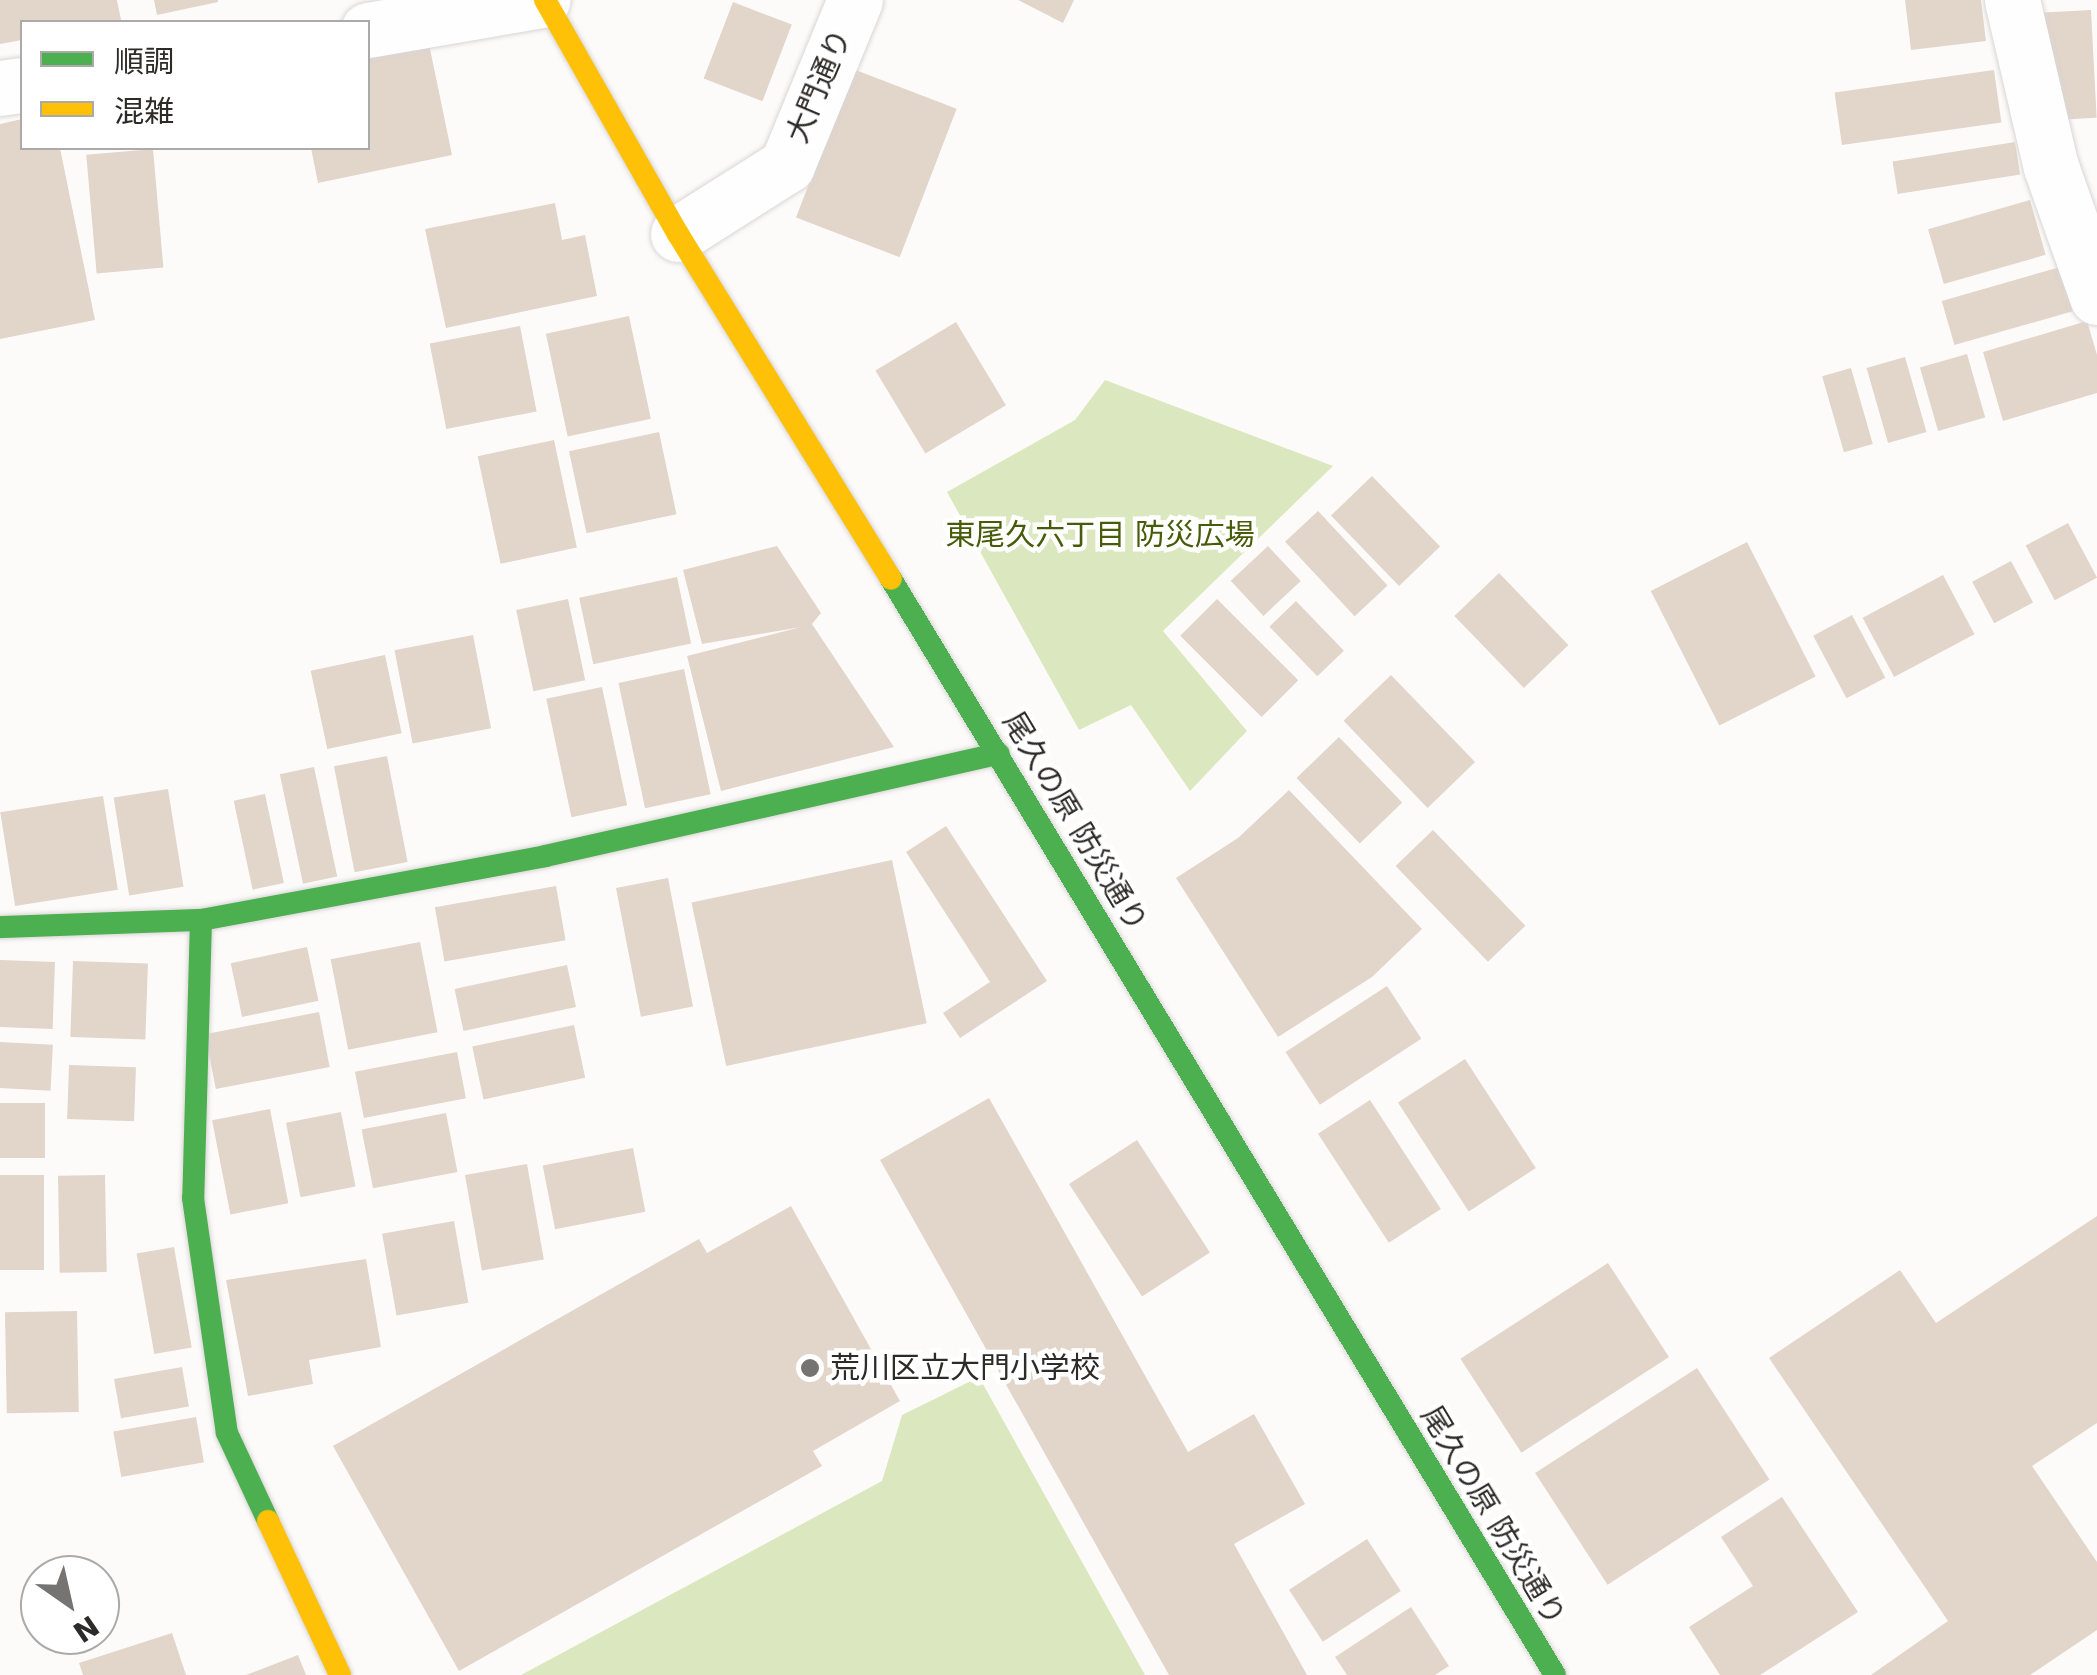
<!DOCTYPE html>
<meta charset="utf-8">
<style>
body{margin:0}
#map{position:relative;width:2097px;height:1675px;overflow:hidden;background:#fdfbf9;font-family:"DejaVu Sans","Noto Sans JP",sans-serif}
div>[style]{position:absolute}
.green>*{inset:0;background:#dbe8bf}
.building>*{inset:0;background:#e2d5ca;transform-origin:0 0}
.roads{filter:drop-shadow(0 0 2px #d8d6d6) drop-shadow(0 0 2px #d8d6d6)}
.street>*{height:55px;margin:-27.5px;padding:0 27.5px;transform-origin:27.5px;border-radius:27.5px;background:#fffefe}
.fast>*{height:22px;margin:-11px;padding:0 11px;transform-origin:11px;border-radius:11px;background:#4caf50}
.slow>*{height:22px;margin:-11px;padding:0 11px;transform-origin:11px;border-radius:11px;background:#ffc107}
.dots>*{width:28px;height:28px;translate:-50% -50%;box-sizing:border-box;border:5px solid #fff;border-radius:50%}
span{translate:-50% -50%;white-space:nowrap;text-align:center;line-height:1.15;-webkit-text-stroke:9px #fff;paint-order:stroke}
.street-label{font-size:30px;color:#2d2b2a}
.park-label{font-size:30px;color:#465c08}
.poi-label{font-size:30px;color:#2d2b2a}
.left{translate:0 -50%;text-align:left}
.legend{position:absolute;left:20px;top:20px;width:350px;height:130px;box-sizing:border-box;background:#fff;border:2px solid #abaaaa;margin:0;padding:12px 18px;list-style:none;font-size:30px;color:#2d2b2a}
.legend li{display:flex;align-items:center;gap:20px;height:50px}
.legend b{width:50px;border:2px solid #abaaaa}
.north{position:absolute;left:20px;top:1555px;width:100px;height:100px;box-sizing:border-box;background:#fff;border:2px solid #abaaaa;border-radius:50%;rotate:146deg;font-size:28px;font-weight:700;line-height:40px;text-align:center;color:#2d2b2a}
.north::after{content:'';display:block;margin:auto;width:35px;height:45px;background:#767472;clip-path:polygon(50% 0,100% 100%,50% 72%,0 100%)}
</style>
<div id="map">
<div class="green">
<div style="clip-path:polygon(1105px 380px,1333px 466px,1163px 631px,1247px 731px,1190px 791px,1131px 705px,1079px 730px,947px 492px,1075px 420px)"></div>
<div style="clip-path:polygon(979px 1377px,1145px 1675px,521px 1675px,882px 1481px,902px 1415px)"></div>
</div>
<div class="building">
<div style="clip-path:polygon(0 0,117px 0,121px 20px,22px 22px,22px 40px,0 44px)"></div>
<div style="clip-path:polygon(154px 0,218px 0,218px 2px,157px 15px)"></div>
<div style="clip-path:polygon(1018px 0,1074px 0,1063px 23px)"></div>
<div style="clip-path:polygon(1905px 0,1981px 0,1986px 41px,1911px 50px)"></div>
<div style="left:733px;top:2px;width:63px;height:82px;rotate:21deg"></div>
<div style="left:2091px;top:10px;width:108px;height:48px;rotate:87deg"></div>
<div style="clip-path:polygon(429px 44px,452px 155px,318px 183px,311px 148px,368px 148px,368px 57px)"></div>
<div style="left:853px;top:69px;width:111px;height:159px;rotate:21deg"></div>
<div style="left:1994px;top:70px;width:53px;height:161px;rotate:82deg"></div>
<div style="clip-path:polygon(22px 119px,22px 148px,60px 148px,95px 320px,0 339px,0 124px)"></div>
<div style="left:2015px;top:142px;width:33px;height:124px;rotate:81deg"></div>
<div style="left:153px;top:149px;width:119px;height:67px;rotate:85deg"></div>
<div style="left:2030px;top:200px;width:57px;height:106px;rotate:74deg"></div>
<div style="clip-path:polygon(555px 203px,562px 240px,585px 235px,597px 296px,446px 328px,425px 229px)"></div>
<div style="left:2060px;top:267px;width:46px;height:123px;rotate:74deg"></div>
<div style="left:629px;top:316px;width:105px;height:85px;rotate:78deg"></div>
<div style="clip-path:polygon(2087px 321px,2097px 355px,2097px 393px,2003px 421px,1983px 352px)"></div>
<div style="left:956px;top:322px;width:97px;height:94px;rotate:59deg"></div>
<div style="left:520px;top:326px;width:87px;height:92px;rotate:79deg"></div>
<div style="left:1967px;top:354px;width:66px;height:49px;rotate:74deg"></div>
<div style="left:1905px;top:357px;width:78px;height:40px;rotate:74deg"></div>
<div style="left:1851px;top:368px;width:79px;height:30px;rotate:74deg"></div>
<div style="left:659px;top:432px;width:84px;height:92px;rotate:78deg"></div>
<div style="left:554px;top:440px;width:110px;height:78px;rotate:78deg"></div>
<div style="left:1372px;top:476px;width:98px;height:57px;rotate:46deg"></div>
<div style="left:1318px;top:511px;width:102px;height:45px;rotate:47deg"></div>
<div style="left:2068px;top:523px;width:62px;height:48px;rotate:62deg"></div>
<div style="left:1747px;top:542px;width:151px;height:108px;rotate:63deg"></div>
<div style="clip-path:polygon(777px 546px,821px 613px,812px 624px,894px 747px,721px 791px,687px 656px,801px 627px,702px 644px,683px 570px)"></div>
<div style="left:1268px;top:546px;width:48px;height:51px;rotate:47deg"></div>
<div style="left:2011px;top:561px;width:47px;height:44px;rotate:62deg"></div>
<div style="left:1499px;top:573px;width:100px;height:62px;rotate:46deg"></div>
<div style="left:1943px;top:575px;width:67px;height:91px;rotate:62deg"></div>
<div style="left:677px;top:577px;width:68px;height:100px;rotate:78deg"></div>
<div style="left:568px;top:599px;width:83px;height:53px;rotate:78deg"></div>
<div style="left:1217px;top:599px;width:115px;height:52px;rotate:45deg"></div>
<div style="left:1296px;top:601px;width:69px;height:37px;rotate:46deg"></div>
<div style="left:1852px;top:615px;width:71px;height:44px;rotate:62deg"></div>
<div style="left:473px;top:635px;width:95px;height:80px;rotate:79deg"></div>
<div style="left:385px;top:655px;width:80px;height:76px;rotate:78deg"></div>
<div style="left:684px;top:669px;width:128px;height:67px;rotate:78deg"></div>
<div style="left:1391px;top:675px;width:121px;height:66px;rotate:46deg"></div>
<div style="left:602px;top:687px;width:121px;height:57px;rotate:78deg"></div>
<div style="left:1339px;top:737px;width:91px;height:59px;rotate:46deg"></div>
<div style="left:387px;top:756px;width:108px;height:54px;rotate:79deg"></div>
<div style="left:314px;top:767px;width:112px;height:35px;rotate:78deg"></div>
<div style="left:168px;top:789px;width:99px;height:55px;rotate:81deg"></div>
<div style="clip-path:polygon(1289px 790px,1422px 929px,1372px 977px,1278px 1037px,1176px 878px,1238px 838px)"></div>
<div style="left:265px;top:794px;width:91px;height:32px;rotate:78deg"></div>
<div style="left:103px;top:796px;width:95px;height:104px;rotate:81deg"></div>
<div style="clip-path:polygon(946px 826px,1047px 981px,960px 1038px,943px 1013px,990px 982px,906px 852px)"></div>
<div style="left:1433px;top:830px;width:133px;height:52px;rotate:46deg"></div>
<div style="left:892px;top:860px;width:167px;height:205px;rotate:78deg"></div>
<div style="left:668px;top:878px;width:131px;height:53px;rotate:79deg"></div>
<div style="left:556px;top:886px;width:55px;height:123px;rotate:80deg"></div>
<div style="left:420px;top:942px;width:92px;height:91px;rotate:79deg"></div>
<div style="left:307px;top:947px;width:55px;height:78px;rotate:78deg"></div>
<div style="left:0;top:960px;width:55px;height:67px;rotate:2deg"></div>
<div style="left:73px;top:961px;width:75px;height:76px;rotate:2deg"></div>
<div style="left:567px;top:965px;width:43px;height:115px;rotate:78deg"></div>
<div style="left:1387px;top:986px;width:63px;height:121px;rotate:57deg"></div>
<div style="left:319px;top:1012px;width:56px;height:116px;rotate:79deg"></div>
<div style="left:574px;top:1025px;width:54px;height:104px;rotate:78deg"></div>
<div style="left:0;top:1042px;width:53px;height:46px;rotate:3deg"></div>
<div style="left:457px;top:1052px;width:47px;height:104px;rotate:79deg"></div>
<div style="left:1465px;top:1059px;width:130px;height:80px;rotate:57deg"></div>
<div style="left:69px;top:1065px;width:67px;height:54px;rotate:2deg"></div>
<div style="clip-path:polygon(989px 1098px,1188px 1452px,1254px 1414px,1305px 1504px,1234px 1544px,1307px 1675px,1169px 1675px,880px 1160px)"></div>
<div style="left:1370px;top:1100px;width:130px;height:62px;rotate:57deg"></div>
<div style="left:0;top:1103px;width:45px;height:55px"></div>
<div style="left:270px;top:1109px;width:96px;height:59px;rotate:79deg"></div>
<div style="left:341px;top:1112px;width:76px;height:56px;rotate:79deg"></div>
<div style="left:446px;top:1113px;width:60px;height:86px;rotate:79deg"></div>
<div style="left:1137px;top:1140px;width:134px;height:81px;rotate:57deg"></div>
<div style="left:633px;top:1148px;width:65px;height:92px;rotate:79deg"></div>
<div style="left:527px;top:1164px;width:97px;height:63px;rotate:80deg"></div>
<div style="left:44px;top:1175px;width:95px;height:44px;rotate:90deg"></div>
<div style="left:105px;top:1175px;width:97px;height:47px;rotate:89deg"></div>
<div style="clip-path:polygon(791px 1206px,900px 1401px,813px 1451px,822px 1466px,459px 1671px,333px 1446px,699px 1239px,707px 1253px)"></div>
<div style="clip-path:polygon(2097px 1216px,2097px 1423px,2032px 1466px,2097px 1562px,2097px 1630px,2030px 1675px,1871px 1675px,1948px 1621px,1769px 1358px,1900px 1270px,1936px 1323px)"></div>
<div style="left:454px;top:1221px;width:83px;height:73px;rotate:80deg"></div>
<div style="left:174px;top:1247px;width:102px;height:38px;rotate:80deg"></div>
<div style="clip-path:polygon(366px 1259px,381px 1347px,309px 1360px,313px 1384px,248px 1396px,226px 1280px)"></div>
<div style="left:1608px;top:1263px;width:112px;height:176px;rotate:57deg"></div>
<div style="left:77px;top:1311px;width:101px;height:72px;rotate:89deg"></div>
<div style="left:182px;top:1367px;width:40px;height:69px;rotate:80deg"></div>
<div style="left:1697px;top:1368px;width:133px;height:193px;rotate:57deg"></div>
<div style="left:196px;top:1417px;width:46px;height:84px;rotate:80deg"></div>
<div style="clip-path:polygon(1782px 1497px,1858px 1612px,1760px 1675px,1720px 1675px,1689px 1627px,1753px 1586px,1721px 1537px)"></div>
<div style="left:1367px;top:1539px;width:62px;height:93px;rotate:57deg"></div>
<div style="clip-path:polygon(1411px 1607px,1449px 1666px,1435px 1675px,1347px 1675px,1335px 1657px)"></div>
<div style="clip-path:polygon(172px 1633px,186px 1675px,83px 1675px,79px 1663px)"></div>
<div style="clip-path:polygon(298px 1655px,306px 1675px,246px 1675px)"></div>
</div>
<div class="roads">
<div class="street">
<div style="left:2012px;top:0;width:171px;rotate:76.9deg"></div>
<div style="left:2051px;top:167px;width:138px;rotate:70.5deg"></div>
<div style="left:368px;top:30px;width:177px;rotate:-9.8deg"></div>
<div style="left:0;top:88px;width:22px;rotate:-8deg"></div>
<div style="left:678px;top:234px;width:129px;rotate:-32.3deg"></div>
<div style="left:787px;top:165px;width:178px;rotate:-67.6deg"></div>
</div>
<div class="fast">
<div style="left:891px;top:579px;width:1281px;rotate:58.79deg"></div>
<div style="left:201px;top:920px;width:278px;rotate:91.6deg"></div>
<div style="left:193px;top:1198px;width:237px;rotate:81.8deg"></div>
<div style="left:227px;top:1433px;width:97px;rotate:65deg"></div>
<div style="left:0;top:927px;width:201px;rotate:-2deg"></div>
<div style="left:201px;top:920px;width:350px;rotate:-10.5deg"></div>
<div style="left:545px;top:856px;width:465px;rotate:-12.7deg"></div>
</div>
<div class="slow">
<div style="left:545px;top:0;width:269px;rotate:60.4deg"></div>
<div style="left:678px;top:234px;width:405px;rotate:58.3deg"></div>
<div style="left:268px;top:1521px;width:170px;rotate:64.9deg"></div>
</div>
</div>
<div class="dots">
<div style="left:810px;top:1368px;background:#767472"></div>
</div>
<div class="street-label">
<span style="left:819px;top:86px;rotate:-67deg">大門通り</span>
<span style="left:1075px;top:822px;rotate:59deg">尾久の原 防災通り</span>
<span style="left:1493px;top:1516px;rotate:59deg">尾久の原 防災通り</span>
</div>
<div class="park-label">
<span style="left:1100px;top:535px">東尾久六丁目 防災広場</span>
</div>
<div class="poi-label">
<span class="left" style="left:830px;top:1368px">荒川区立大門小学校</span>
</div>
<ul class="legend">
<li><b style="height:12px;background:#4caf50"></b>順調</li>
<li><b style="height:12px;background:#ffc107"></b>混雑</li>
</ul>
<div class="north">N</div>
</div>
